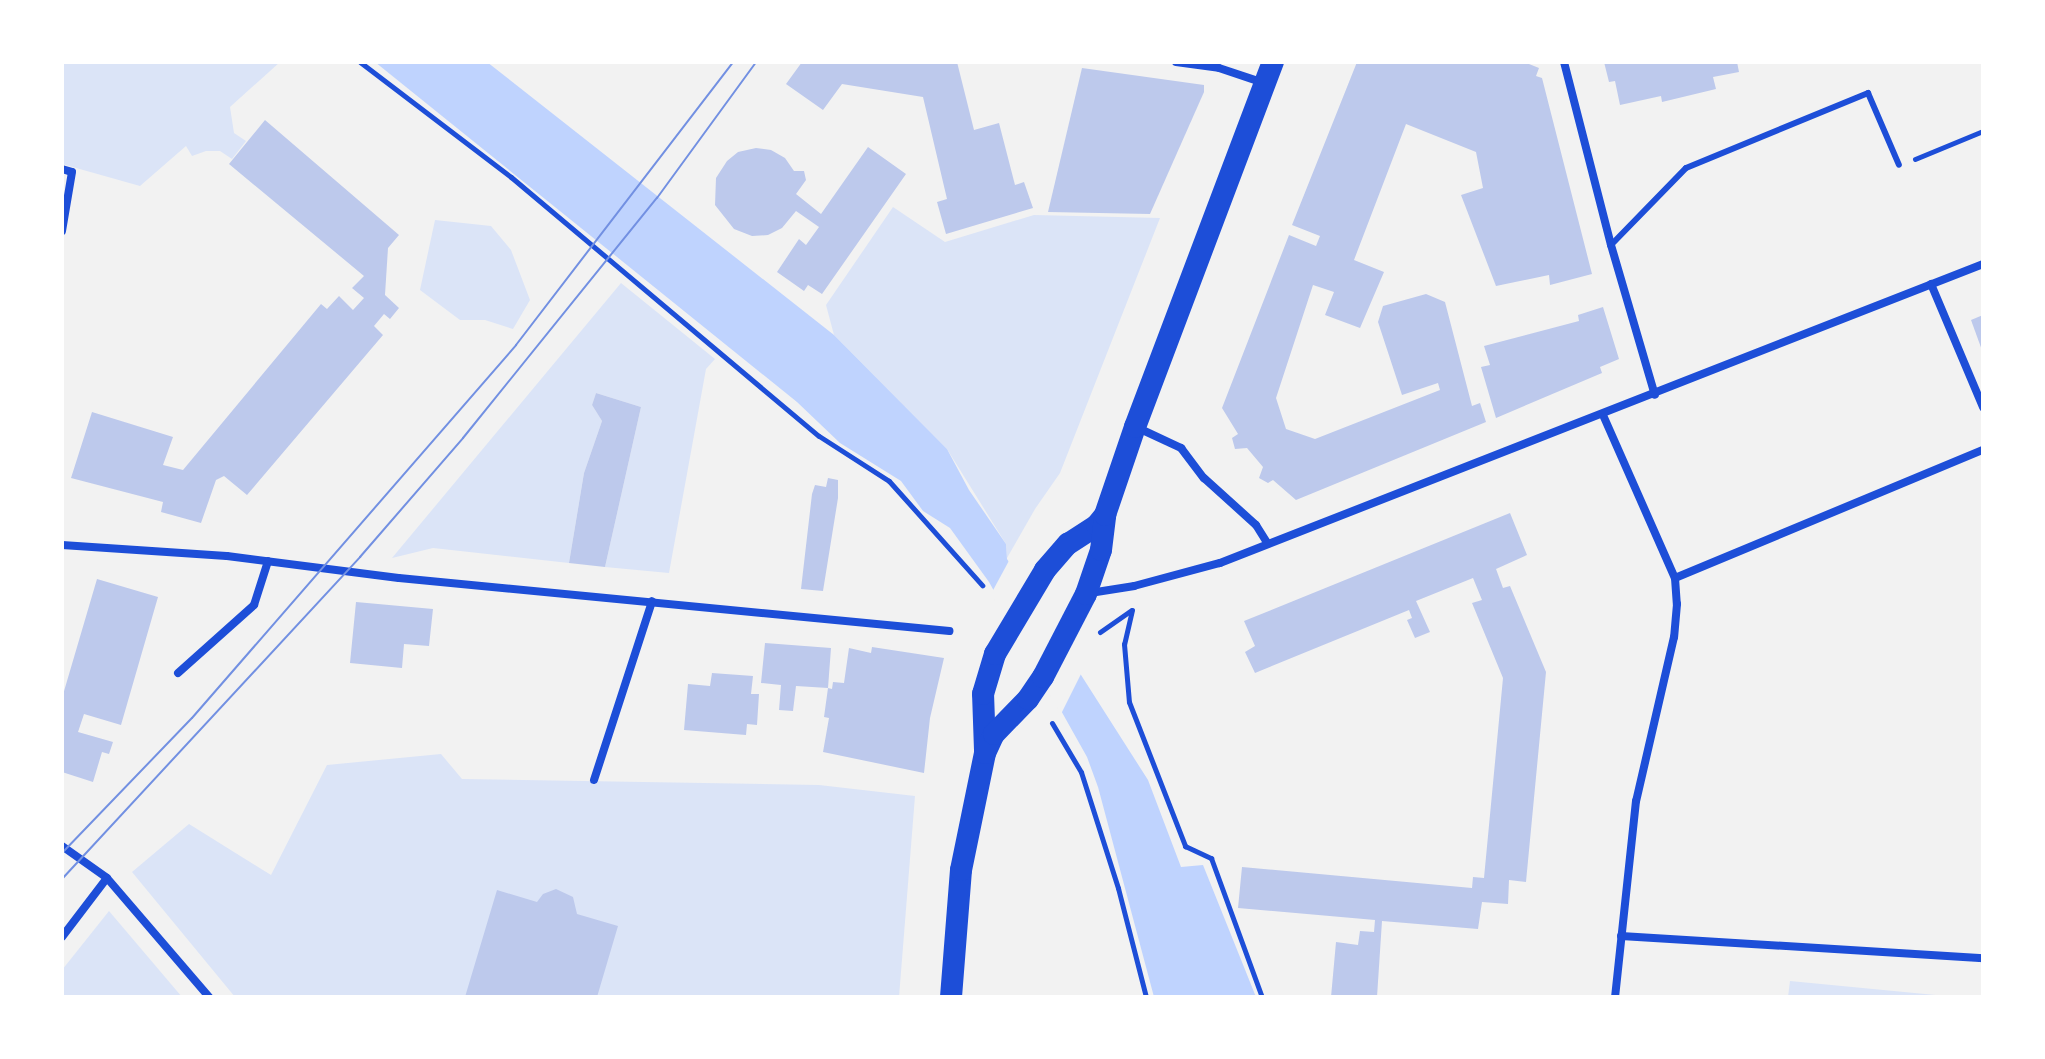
<!DOCTYPE html>
<style>
body{margin:0}
#map{position:relative;width:2045px;height:1059px;overflow:hidden;background:#f2f2f2;font-family:"Titillium Web",sans-serif}
div>[style]{position:absolute}
.green>*{inset:0;background:#dbe4f7}
.water>*{inset:0;background:#bfd3fe}
.pier>*{inset:0;background:#f2f2f2}
.building>*{inset:0;background:#bdc9ec}
.path>*{height:5px;margin:-2.5px;padding:0 2.5px;transform-origin:2.5px;border-radius:2.5px;background:#1d4ed8}
.service>*{height:6px;margin:-3px;padding:0 3px;transform-origin:3px;border-radius:3px;background:#1d4ed8}
.minor>*{height:8px;margin:-4px;padding:0 4px;transform-origin:4px;border-radius:4px;background:#1d4ed8}
.trunk>*{height:22px;margin:-11px;padding:0 11px;transform-origin:11px;border-radius:11px;background:#1d4ed8}
.tram>*{height:2px;margin:-1px;padding:0 1px;transform-origin:1px;border-radius:1px;background:#7290e2}
span{translate:-50% -50%;white-space:nowrap;text-align:center;line-height:1.15;-webkit-text-stroke:8px #fff;paint-order:stroke}
.frame{position:absolute;inset:0;border:64px solid #fff;pointer-events:none}
</style>
<div id="map">
<div class="green">
<div style="clip-path:polygon(62px 62px,280px 62px,230px 107px,234px 133px,246px 141px,232px 159px,220px 151px,206px 151px,192px 156px,186px 146px,140px 186px,62px 164px)"></div>
<div style="clip-path:polygon(893px 207px,945px 242px,1034px 215px,1160px 218px,1060px 473px,1035px 509px,1007px 558px,1006px 544px,947px 449px,834px 335px,826px 305px)"></div>
<div style="clip-path:polygon(435px 220px,491px 226px,511px 250px,530px 300px,513px 329px,485px 320px,460px 320px,420px 290px)"></div>
<div style="clip-path:polygon(621px 283px,715px 359px,706px 369px,669px 573px,605px 567px,641px 407px,596px 393px,592px 405px,602px 421px,584px 473px,569px 563px,433px 548px,392px 558px)"></div>
<div style="clip-path:polygon(441px 754px,462px 779px,819px 785px,915px 796px,899px 997px,235px 997px,132px 872px,189px 824px,271px 875px,327px 765px)"></div>
<div style="clip-path:polygon(109px 911px,182px 997px,62px 997px,62px 970px)"></div>
<div style="clip-path:polygon(1790px 981px,1956px 997px,1788px 997px)"></div>
</div>
<div class="water">
<div style="clip-path:polygon(375px 62px,487px 62px,834px 335px,947px 449px,969px 490px,1006px 544px,1007px 559px,1148px 780px,1181px 867px,1203px 865px,1256px 997px,1154px 997px,1098px 787px,1087px 757px,989px 582px,950px 528px,923px 511px,901px 481px,840px 443px,797px 402px)"></div>
</div>
<div class="pier">
<div style="clip-path:polygon(1011px 557px,1083px 670px,1061px 714px,991px 594px)"></div>
</div>
<div class="building">
<div style="clip-path:polygon(802px 62px,957px 62px,974px 130px,999px 123px,1015px 185px,1024px 182px,1033px 208px,946px 234px,937px 202px,947px 199px,923px 97px,842px 84px,823px 110px,786px 84px)"></div>
<div style="clip-path:polygon(1357px 62px,1524px 62px,1539px 68px,1536px 76px,1542px 78px,1592px 274px,1550px 285px,1549px 275px,1496px 286px,1461px 195px,1483px 188px,1476px 152px,1406px 124px,1354px 260px,1384px 272px,1360px 328px,1325px 315px,1334px 292px,1313px 285px,1276px 398px,1286px 429px,1315px 439px,1440px 390px,1438px 383px,1402px 395px,1378px 322px,1383px 306px,1426px 294px,1445px 302px,1472px 406px,1480px 403px,1486px 422px,1296px 500px,1273px 480px,1268px 483px,1259px 478px,1263px 467px,1247px 448px,1235px 449px,1232px 438px,1238px 434px,1222px 408px,1289px 235px,1316px 246px,1320px 236px,1292px 225px)"></div>
<div style="clip-path:polygon(1604px 62px,1737px 62px,1739px 72px,1713px 77px,1716px 89px,1662px 102px,1661px 96px,1620px 105px,1615px 81px,1609px 82px)"></div>
<div style="clip-path:polygon(1082px 68px,1204px 85px,1204px 92px,1150px 214px,1048px 212px)"></div>
<div style="clip-path:polygon(265px 120px,399px 235px,388px 248px,385px 295px,399px 308px,390px 319px,384px 314px,374px 326px,383px 335px,247px 495px,224px 476px,216px 480px,201px 523px,161px 512px,163px 502px,71px 478px,92px 412px,173px 437px,163px 465px,183px 470px,321px 304px,327px 309px,339px 296px,353px 310px,364px 298px,352px 288px,364px 276px,229px 164px)"></div>
<div style="clip-path:polygon(868px 147px,906px 174px,822px 294px,808px 285px,804px 291px,777px 272px,799px 239px,806px 245px,819px 227px,796px 211px,782px 228px,768px 235px,752px 236px,734px 229px,715px 205px,716px 178px,727px 161px,738px 152px,756px 148px,771px 150px,785px 158px,794px 171px,804px 171px,806px 180px,796px 194px,821px 214px)"></div>
<div style="clip-path:polygon(1603px 307px,1619px 359px,1600px 367px,1602px 373px,1496px 418px,1481px 367px,1490px 365px,1484px 346px,1579px 321px,1578px 315px)"></div>
<div style="clip-path:polygon(1983px 315px,1983px 353px,1971px 320px)"></div>
<div style="clip-path:polygon(596px 393px,641px 407px,605px 567px,569px 563px,584px 473px,602px 421px,592px 405px)"></div>
<div style="clip-path:polygon(828px 478px,838px 480px,838px 498px,823px 591px,801px 589px,812px 494px,815px 485px,826px 487px)"></div>
<div style="clip-path:polygon(1510px 513px,1527px 555px,1496px 569px,1503px 588px,1510px 586px,1546px 672px,1526px 882px,1509px 880px,1508px 904px,1482px 902px,1478px 929px,1382px 921px,1377px 997px,1331px 997px,1336px 942px,1358px 945px,1360px 931px,1374px 932px,1375px 920px,1238px 908px,1242px 867px,1472px 888px,1473px 877px,1484px 878px,1503px 678px,1472px 603px,1482px 600px,1473px 578px,1416px 601px,1430px 632px,1415px 638px,1407px 620px,1412px 618px,1409px 610px,1255px 673px,1245px 652px,1255px 646px,1244px 621px)"></div>
<div style="clip-path:polygon(97px 579px,158px 597px,121px 725px,84px 714px,78px 732px,113px 742px,109px 754px,102px 752px,93px 782px,62px 772px,62px 698px)"></div>
<div style="clip-path:polygon(356px 602px,433px 609px,429px 646px,404px 644px,402px 668px,350px 663px)"></div>
<div style="clip-path:polygon(765px 643px,831px 648px,828px 688px,796px 686px,793px 711px,779px 710px,781px 685px,761px 683px)"></div>
<div style="clip-path:polygon(872px 647px,944px 658px,930px 718px,924px 773px,823px 752px,829px 718px,824px 717px,828px 688px,832px 689px,833px 682px,844px 683px,849px 648px,871px 653px)"></div>
<div style="clip-path:polygon(712px 673px,753px 676px,751px 694px,759px 694px,757px 725px,747px 724px,746px 735px,684px 730px,688px 684px,710px 686px)"></div>
<div style="clip-path:polygon(556px 889px,573px 897px,577px 914px,618px 926px,597px 997px,465px 997px,497px 890px,537px 902px,543px 894px)"></div>
</div>
<div class="path">
<div style="left:360px;top:62px;width:190px;rotate:37.3deg"></div>
<div style="left:511px;top:177px;width:402px;rotate:40.1deg"></div>
<div style="left:819px;top:436px;width:83px;rotate:32.7deg"></div>
<div style="left:889px;top:481px;width:140px;rotate:48.2deg"></div>
<div style="left:1915px;top:159px;width:74px;rotate:-22.4deg"></div>
<div style="left:1132px;top:610px;width:35px;rotate:103deg"></div>
<div style="left:1124px;top:644px;width:58px;rotate:85.1deg"></div>
<div style="left:1129px;top:702px;width:155px;rotate:68.7deg"></div>
<div style="left:1185px;top:846px;width:29px;rotate:25deg"></div>
<div style="left:1211px;top:858px;width:148px;rotate:69.9deg"></div>
<div style="left:1100px;top:632px;width:38px;rotate:-35deg"></div>
<div style="left:1052px;top:723px;width:57px;rotate:59.4deg"></div>
<div style="left:1081px;top:772px;width:122px;rotate:72.3deg"></div>
<div style="left:1118px;top:888px;width:113px;rotate:75.6deg"></div>
</div>
<div class="service">
<div style="left:1611px;top:245px;width:107px;rotate:-45.8deg"></div>
<div style="left:1686px;top:168px;width:197px;rotate:-22.4deg"></div>
<div style="left:1868px;top:93px;width:78px;rotate:66.7deg"></div>
</div>
<div class="minor">
<div style="left:1176px;top:62px;width:43px;rotate:7.9deg"></div>
<div style="left:1219px;top:68px;width:47px;rotate:18.4deg"></div>
<div style="left:1564px;top:62px;width:189px;rotate:75.6deg"></div>
<div style="left:1611px;top:245px;width:156px;rotate:73.7deg"></div>
<div style="left:62px;top:169px;width:10px;rotate:17deg"></div>
<div style="left:72px;top:172px;width:60px;rotate:99.6deg"></div>
<div style="left:1931px;top:284px;width:134px;rotate:67.1deg"></div>
<div style="left:1603px;top:415px;width:178px;rotate:66.2deg"></div>
<div style="left:1675px;top:578px;width:26px;rotate:86deg"></div>
<div style="left:1677px;top:604px;width:33px;rotate:95deg"></div>
<div style="left:1674px;top:637px;width:168px;rotate:103deg"></div>
<div style="left:1636px;top:801px;width:197px;rotate:96.1deg"></div>
<div style="left:1136px;top:427px;width:50px;rotate:25deg"></div>
<div style="left:1181px;top:448px;width:38px;rotate:53deg"></div>
<div style="left:1204px;top:478px;width:70px;rotate:42.1deg"></div>
<div style="left:1256px;top:525px;width:22px;rotate:58deg"></div>
<div style="left:62px;top:545px;width:165px;rotate:3.8deg"></div>
<div style="left:227px;top:556px;width:173px;rotate:7.3deg"></div>
<div style="left:399px;top:578px;width:553px;rotate:5.5deg"></div>
<div style="left:1675px;top:578px;width:334px;rotate:-22.6deg"></div>
<div style="left:1090px;top:593px;width:45px;rotate:-9deg"></div>
<div style="left:1134px;top:586px;width:89px;rotate:-15deg"></div>
<div style="left:1220px;top:563px;width:819px;rotate:-21.4deg"></div>
<div style="left:178px;top:673px;width:102px;rotate:-41.8deg"></div>
<div style="left:254px;top:605px;width:46px;rotate:-72.3deg"></div>
<div style="left:594px;top:780px;width:188px;rotate:-72deg"></div>
<div style="left:62px;top:846px;width:55px;rotate:35.4deg"></div>
<div style="left:107px;top:878px;width:157px;rotate:49.4deg"></div>
<div style="left:1621px;top:936px;width:363px;rotate:3.5deg"></div>
<div style="left:62px;top:937px;width:74px;rotate:-52.7deg"></div>
</div>
<div class="trunk">
<div style="left:985px;top:750px;width:56px;rotate:-92deg"></div>
<div style="left:983px;top:694px;width:42px;rotate:-73.3deg"></div>
<div style="left:995px;top:654px;width:98px;rotate:-59.2deg"></div>
<div style="left:1045px;top:570px;width:35px;rotate:-49deg"></div>
<div style="left:1068px;top:544px;width:35px;rotate:-33deg"></div>
<div style="left:1097px;top:525px;width:13px;rotate:-51deg"></div>
<div style="left:951px;top:997px;width:127px;rotate:-85.5deg"></div>
<div style="left:961px;top:870px;width:119px;rotate:-78.4deg"></div>
<div style="left:985px;top:753px;width:21px;rotate:-65deg"></div>
<div style="left:994px;top:734px;width:49px;rotate:-45.8deg"></div>
<div style="left:1028px;top:699px;width:27px;rotate:-56deg"></div>
<div style="left:1043px;top:677px;width:93px;rotate:-62.6deg"></div>
<div style="left:1086px;top:594px;width:46px;rotate:-71.2deg"></div>
<div style="left:1101px;top:550px;width:35px;rotate:-83deg"></div>
<div style="left:1105px;top:515px;width:93px;rotate:-71.2deg"></div>
<div style="left:1135px;top:427px;width:390px;rotate:-69.3deg"></div>
</div>
<div class="tram">
<div style="left:62px;top:853px;width:187px;rotate:-46.1deg"></div>
<div style="left:192px;top:718px;width:494px;rotate:-49deg"></div>
<div style="left:516px;top:345px;width:357px;rotate:-52.5deg"></div>
<div style="left:62px;top:879px;width:439px;rotate:-47.2deg"></div>
<div style="left:360px;top:557px;width:157px;rotate:-49.1deg"></div>
<div style="left:463px;top:438px;width:309px;rotate:-51.1deg"></div>
<div style="left:657px;top:198px;width:168px;rotate:-53.9deg"></div>
</div>
<div class="frame"></div>
</div>
